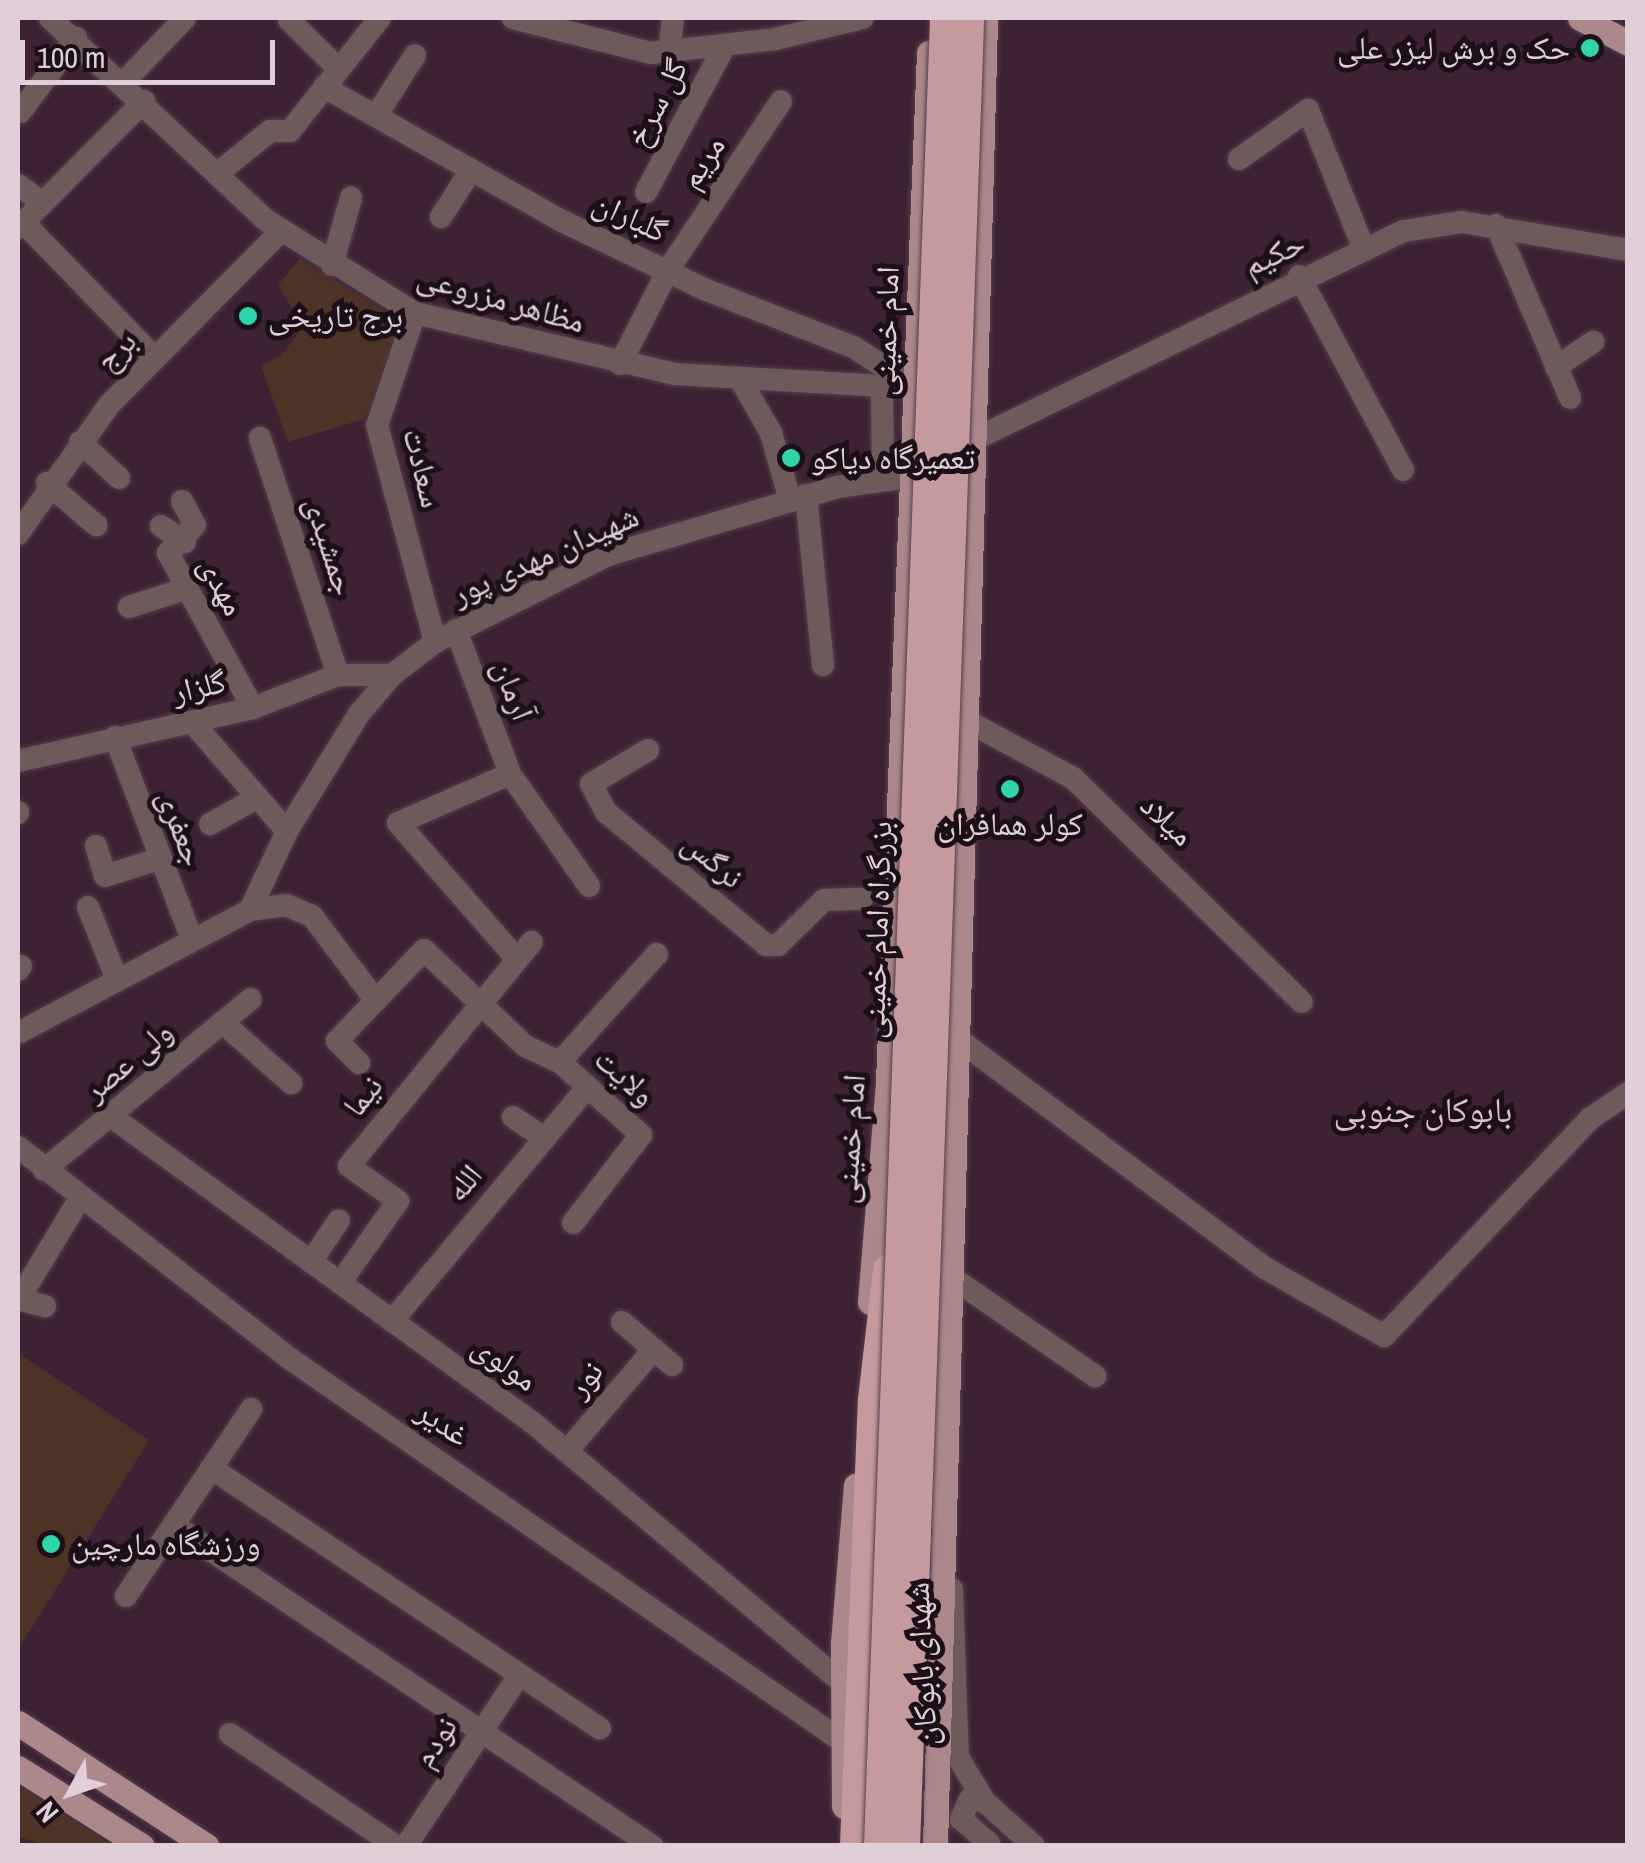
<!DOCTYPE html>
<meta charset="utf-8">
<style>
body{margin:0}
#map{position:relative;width:1645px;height:1863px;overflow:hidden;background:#3c2234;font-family:"Archivo Narrow","Noto Naskh Arabic",sans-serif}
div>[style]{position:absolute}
.green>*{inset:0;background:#4d3325}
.roads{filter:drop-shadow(0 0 2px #563e4e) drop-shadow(0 0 2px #563e4e)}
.minor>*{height:22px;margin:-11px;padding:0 11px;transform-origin:11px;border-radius:11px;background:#6d5b5c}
.major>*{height:25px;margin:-12.5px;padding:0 12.5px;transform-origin:12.5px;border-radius:12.5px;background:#ad888a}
.highway>*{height:30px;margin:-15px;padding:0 15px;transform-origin:15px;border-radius:15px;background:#c69a9c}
.bridges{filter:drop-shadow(0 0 2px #563e4e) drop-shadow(0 0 2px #563e4e)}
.highway-bridge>*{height:30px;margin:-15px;padding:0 15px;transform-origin:15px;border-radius:15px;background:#c69a9c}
.dots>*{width:28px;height:28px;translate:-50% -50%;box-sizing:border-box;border:5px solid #1c1018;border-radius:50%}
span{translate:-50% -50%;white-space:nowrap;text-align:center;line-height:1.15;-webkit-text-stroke:10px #1c1018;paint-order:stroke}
.poi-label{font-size:32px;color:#e0ced9}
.right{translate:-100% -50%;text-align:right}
.left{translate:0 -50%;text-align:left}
.street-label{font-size:32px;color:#e0ced9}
.neighbourhood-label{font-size:35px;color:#e0bdd2}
.frame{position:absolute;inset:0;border:20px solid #e0ced9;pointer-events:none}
.north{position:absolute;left:20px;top:1743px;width:100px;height:100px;-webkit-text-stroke:8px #1c1018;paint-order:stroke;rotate:230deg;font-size:28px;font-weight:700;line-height:40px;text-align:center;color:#e0ced9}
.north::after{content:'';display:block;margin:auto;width:35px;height:45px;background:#e0ced9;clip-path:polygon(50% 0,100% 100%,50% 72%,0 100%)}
.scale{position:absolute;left:20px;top:40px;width:255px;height:45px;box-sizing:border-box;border:5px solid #e0ced9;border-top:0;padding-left:12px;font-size:30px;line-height:35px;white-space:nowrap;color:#e0ced9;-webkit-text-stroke:8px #1c1018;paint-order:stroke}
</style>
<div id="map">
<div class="green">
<div style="clip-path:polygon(300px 259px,401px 321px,364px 419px,288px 442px,261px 366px,282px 355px,303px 326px,278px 285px)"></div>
<div style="clip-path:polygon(18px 1353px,149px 1440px,19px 1648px,18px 1647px)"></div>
<div style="clip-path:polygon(18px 1785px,111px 1845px,47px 1845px,18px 1837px)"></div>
</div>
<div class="roads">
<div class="minor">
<div style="left:50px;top:18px;width:297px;rotate:43.1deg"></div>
<div style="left:267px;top:221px;width:174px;rotate:31.9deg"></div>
<div style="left:415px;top:313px;width:267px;rotate:13.2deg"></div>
<div style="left:675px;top:374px;width:241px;rotate:3.3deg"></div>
<div style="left:513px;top:18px;width:142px;rotate:14.2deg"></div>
<div style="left:651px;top:53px;width:125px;rotate:-6.4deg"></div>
<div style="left:775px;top:39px;width:90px;rotate:-13.4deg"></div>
<div style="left:289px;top:20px;width:69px;rotate:44.4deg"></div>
<div style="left:669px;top:51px;width:33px;rotate:-83deg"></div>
<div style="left:124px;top:82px;width:88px;rotate:-46.4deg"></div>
<div style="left:324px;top:87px;width:271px;rotate:29.4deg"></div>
<div style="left:560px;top:220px;width:160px;rotate:25.6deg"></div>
<div style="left:704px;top:289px;width:162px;rotate:21.3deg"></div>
<div style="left:855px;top:348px;width:69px;rotate:33.2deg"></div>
<div style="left:20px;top:112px;width:93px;rotate:-52.9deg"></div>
<div style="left:376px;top:116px;width:72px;rotate:-57.4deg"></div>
<div style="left:1239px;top:159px;width:85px;rotate:-35.4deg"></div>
<div style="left:1308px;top:110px;width:150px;rotate:68.1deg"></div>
<div style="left:218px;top:173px;width:67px;rotate:-38.9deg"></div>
<div style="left:270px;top:131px;width:20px"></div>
<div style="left:290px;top:131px;width:144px;rotate:-51.5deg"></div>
<div style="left:18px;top:185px;width:31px;rotate:36deg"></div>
<div style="left:646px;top:192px;width:167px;rotate:-61.7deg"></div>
<div style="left:441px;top:217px;width:56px;rotate:-57.4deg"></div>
<div style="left:23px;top:222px;width:188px;rotate:45.9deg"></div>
<div style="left:1496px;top:225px;width:188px;rotate:66.8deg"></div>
<div style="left:18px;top:228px;width:179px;rotate:-45.2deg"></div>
<div style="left:332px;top:265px;width:70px;rotate:-74.2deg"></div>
<div style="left:1299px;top:276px;width:220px;rotate:61.8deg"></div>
<div style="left:415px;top:313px;width:118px;rotate:108.7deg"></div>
<div style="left:377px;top:425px;width:225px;rotate:75deg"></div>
<div style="left:620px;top:364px;width:106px;rotate:-62.9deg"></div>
<div style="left:668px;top:270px;width:203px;rotate:-56.2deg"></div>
<div style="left:1556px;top:367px;width:45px;rotate:-34deg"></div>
<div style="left:740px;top:379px;width:62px;rotate:60.1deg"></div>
<div style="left:771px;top:433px;width:70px;rotate:74.2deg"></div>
<div style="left:882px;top:385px;width:93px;rotate:89.4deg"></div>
<div style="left:260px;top:438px;width:250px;rotate:71.8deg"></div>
<div style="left:971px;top:441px;width:481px;rotate:-25.9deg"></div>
<div style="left:1404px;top:231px;width:59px;rotate:-8.8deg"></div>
<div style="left:1462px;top:222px;width:168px;rotate:9.6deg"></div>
<div style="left:80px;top:442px;width:53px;rotate:42.7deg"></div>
<div style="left:47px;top:483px;width:65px;rotate:40.6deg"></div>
<div style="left:806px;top:495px;width:171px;rotate:84.3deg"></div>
<div style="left:182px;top:501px;width:27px;rotate:62deg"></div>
<div style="left:195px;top:525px;width:39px;rotate:134deg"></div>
<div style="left:168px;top:553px;width:177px;rotate:61.3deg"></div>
<div style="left:161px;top:526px;width:29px;rotate:34deg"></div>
<div style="left:18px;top:534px;width:158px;rotate:-54.8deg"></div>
<div style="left:109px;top:405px;width:246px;rotate:-45.3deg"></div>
<div style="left:129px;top:607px;width:59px;rotate:-17.8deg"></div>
<div style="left:456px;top:630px;width:154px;rotate:69.4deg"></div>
<div style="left:510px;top:774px;width:137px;rotate:54.8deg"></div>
<div style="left:963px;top:719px;width:125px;rotate:28.2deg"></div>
<div style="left:1073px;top:778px;width:320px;rotate:44.4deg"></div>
<div style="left:193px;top:723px;width:143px;rotate:49deg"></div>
<div style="left:115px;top:737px;width:217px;rotate:69.2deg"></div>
<div style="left:648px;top:750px;width:66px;rotate:149.2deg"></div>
<div style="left:591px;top:784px;width:32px;rotate:62deg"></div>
<div style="left:606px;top:812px;width:208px;rotate:39.7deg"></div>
<div style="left:766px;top:945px;width:12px"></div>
<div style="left:778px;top:945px;width:64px;rotate:-44.4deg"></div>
<div style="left:824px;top:900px;width:38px;rotate:-2deg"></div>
<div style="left:18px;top:761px;width:241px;rotate:-12.7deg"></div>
<div style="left:253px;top:708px;width:91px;rotate:-21.2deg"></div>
<div style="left:338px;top:675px;width:54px"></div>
<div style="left:510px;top:774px;width:122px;rotate:156.4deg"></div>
<div style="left:398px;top:823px;width:181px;rotate:48.8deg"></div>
<div style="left:18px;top:812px;width:1px;rotate:90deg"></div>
<div style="left:210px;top:824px;width:49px;rotate:-29.2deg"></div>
<div style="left:96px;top:846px;width:31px;rotate:73deg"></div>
<div style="left:105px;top:876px;width:57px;rotate:-17.5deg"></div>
<div style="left:88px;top:907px;width:75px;rotate:68.2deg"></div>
<div style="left:250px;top:910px;width:36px;rotate:-8deg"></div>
<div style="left:286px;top:905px;width:28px;rotate:23deg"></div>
<div style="left:312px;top:916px;width:106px;rotate:53deg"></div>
<div style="left:18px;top:970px;width:5px;rotate:-53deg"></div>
<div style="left:223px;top:1023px;width:91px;rotate:41.4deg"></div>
<div style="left:18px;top:1033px;width:263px;rotate:-27.9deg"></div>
<div style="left:250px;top:910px;width:87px;rotate:-64.9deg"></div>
<div style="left:287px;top:831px;width:137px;rotate:-58.4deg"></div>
<div style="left:359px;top:714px;width:51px;rotate:-49.8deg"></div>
<div style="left:392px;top:675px;width:54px;rotate:-37.5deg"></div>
<div style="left:435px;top:642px;width:194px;rotate:-26.7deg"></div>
<div style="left:608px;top:555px;width:239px;rotate:-16.5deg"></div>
<div style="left:837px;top:487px;width:73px;rotate:-7.9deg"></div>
<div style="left:955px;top:1037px;width:387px;rotate:36.7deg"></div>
<div style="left:1265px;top:1268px;width:137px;rotate:29.7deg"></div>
<div style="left:1384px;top:1336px;width:301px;rotate:-46.5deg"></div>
<div style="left:1591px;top:1118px;width:45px;rotate:-34deg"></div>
<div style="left:560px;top:1062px;width:145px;rotate:-48.1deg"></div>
<div style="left:359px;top:1063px;width:31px;rotate:-135deg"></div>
<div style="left:337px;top:1041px;width:126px;rotate:-46.3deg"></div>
<div style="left:424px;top:950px;width:139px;rotate:43.5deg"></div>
<div style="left:525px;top:1046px;width:38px;rotate:25deg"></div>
<div style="left:560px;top:1062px;width:109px;rotate:42deg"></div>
<div style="left:641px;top:1135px;width:111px;rotate:127.7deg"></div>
<div style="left:112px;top:1117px;width:520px;rotate:36.01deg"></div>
<div style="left:533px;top:1423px;width:405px;rotate:40deg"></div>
<div style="left:513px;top:1117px;width:37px;rotate:34deg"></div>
<div style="left:18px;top:1147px;width:340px;rotate:37.9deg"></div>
<div style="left:286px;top:1356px;width:676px;rotate:34.7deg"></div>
<div style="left:44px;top:1170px;width:268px;rotate:-39.6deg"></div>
<div style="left:311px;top:1262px;width:50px;rotate:-56.3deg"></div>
<div style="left:951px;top:1277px;width:175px;rotate:34.5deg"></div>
<div style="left:340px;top:1283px;width:100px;rotate:-54.7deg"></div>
<div style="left:398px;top:1201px;width:60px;rotate:-144.5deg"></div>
<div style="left:349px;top:1166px;width:289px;rotate:-50.8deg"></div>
<div style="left:18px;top:1299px;width:28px;rotate:15deg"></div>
<div style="left:19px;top:1299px;width:116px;rotate:-58.8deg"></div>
<div style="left:392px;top:1321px;width:304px;rotate:-50.1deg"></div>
<div style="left:622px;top:1322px;width:66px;rotate:40.7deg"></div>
<div style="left:567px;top:1451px;width:134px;rotate:-49.5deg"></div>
<div style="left:211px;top:1468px;width:468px;rotate:33.8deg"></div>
<div style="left:173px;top:1525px;width:577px;rotate:33.83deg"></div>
<div style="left:952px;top:1589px;width:168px;rotate:88deg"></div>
<div style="left:958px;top:1757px;width:51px;rotate:59.4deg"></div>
<div style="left:984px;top:1801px;width:67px;rotate:42deg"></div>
<div style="left:126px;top:1596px;width:225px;rotate:-56.2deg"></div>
<div style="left:230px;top:1734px;width:200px;rotate:34deg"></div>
<div style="left:984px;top:1801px;width:14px;rotate:-172deg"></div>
<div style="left:970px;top:1799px;width:22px;rotate:114deg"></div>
<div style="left:961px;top:1819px;width:37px;rotate:41deg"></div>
<div style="left:406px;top:1846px;width:205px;rotate:-56.5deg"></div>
</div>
<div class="major">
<div style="left:1580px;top:18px;width:54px;rotate:27.5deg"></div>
<div style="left:870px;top:1302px;width:221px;rotate:-85.3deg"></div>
<div style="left:888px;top:1082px;width:1030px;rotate:-87.72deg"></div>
<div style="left:18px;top:1723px;width:225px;rotate:33.1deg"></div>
<div style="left:18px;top:1768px;width:146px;rotate:32.2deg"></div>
<div style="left:844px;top:1806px;width:163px;rotate:-90.4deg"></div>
<div style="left:843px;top:1643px;width:158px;rotate:-85.3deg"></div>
<div style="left:935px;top:1846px;width:1829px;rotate:-88.43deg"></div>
</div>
<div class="highway">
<div style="left:855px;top:1846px;width:446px;rotate:-87.7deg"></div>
<div style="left:873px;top:1400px;width:131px;rotate:-83.4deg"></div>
</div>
</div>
<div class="bridges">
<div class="highway-bridge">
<div style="left:879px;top:1846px;width:1829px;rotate:-87.93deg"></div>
<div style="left:905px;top:1846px;width:1829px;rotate:-87.99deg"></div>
</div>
</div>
<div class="dots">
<div style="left:1590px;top:48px;background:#30d4aa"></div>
<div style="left:248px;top:316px;background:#30d4aa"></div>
<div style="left:791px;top:458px;background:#30d4aa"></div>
<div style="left:1010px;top:789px;background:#30d4aa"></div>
<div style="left:51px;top:1544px;background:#30d4aa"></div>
</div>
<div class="poi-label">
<span class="right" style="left:1570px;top:48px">حک و برش لیزر علی</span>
<span class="left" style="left:268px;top:316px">برج تاریخی</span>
<span class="left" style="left:811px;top:458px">تعمیرگاه دیاکو</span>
<span style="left:1010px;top:824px">کولر همافران</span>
<span class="left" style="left:71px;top:1544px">ورزشگاه مارچین</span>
</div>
<div class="street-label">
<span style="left:657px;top:103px;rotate:-62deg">گل سرخ</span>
<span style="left:702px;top:162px;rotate:-56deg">مریم</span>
<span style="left:630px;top:217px;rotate:25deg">گلباران</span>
<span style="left:1274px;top:254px;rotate:-25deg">حکیم</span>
<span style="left:501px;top:299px;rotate:16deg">مظاهر مزروعی</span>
<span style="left:886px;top:331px;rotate:-88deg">امام خمینی</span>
<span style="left:116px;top:351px;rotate:-46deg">برج</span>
<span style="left:423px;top:468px;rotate:76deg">سعادت</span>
<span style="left:330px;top:546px;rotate:72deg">جمشیدی</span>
<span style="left:545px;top:555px;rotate:-24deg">شهیدان مهدی پور</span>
<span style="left:222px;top:586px;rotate:62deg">مهدی</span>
<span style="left:199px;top:687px;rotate:-13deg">گلزار</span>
<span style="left:513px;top:690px;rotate:69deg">آرمان</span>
<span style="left:1167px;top:820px;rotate:43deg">میلاد</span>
<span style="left:181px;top:828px;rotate:69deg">جعفری</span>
<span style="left:713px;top:860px;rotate:40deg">نرگس</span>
<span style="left:877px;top:930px;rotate:-88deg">بزرگراه امام خمینی</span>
<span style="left:128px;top:1061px;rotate:-40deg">ولی عصر</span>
<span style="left:625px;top:1077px;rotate:42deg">ولایت</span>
<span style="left:363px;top:1096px;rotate:-52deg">نیما</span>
<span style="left:850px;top:1139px;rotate:-86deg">امام خمینی</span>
<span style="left:464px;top:1183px;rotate:-50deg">الله</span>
<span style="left:505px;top:1363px;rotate:36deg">مولوی</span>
<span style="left:585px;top:1379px;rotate:-50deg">نور</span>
<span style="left:443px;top:1423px;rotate:34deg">غدیر</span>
<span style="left:922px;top:1664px;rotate:-93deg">شهدای بابوکان</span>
<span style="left:435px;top:1742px;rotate:-57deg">نودم</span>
</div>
<div class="neighbourhood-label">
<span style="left:1423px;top:1110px">بابوکان جنوبی</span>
</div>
<div class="frame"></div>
<div class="north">N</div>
<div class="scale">100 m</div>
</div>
